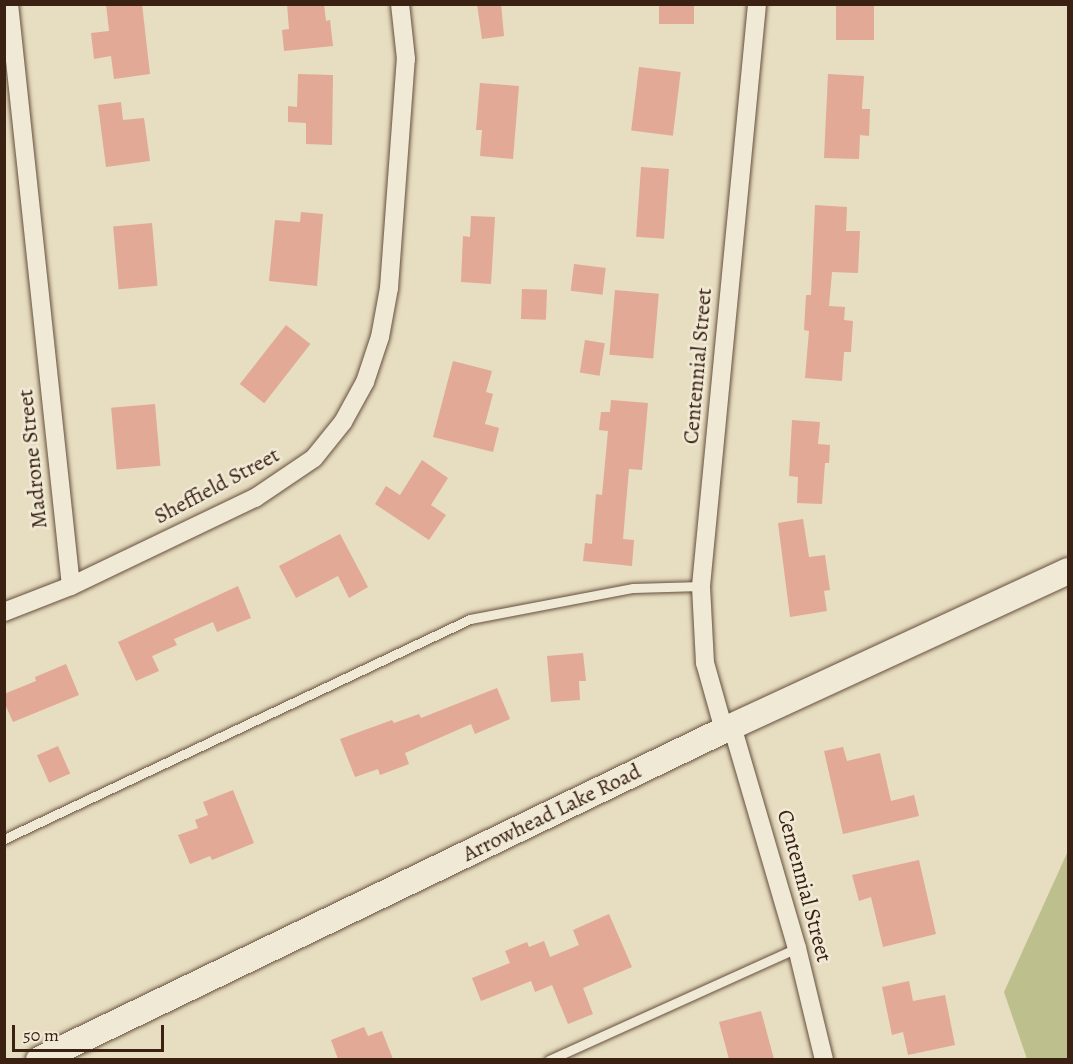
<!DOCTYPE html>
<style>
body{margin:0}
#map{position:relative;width:1073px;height:1064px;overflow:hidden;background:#e7ddc0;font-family:Alegreya,serif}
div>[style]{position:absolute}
.green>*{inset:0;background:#bdbf8d}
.building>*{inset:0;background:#e1a996;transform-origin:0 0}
.roads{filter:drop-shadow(0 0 2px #66503e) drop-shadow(0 0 2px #66503e)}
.service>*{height:9px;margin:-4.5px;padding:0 4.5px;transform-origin:4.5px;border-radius:4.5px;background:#efe9d6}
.minor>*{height:18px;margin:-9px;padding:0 9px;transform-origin:9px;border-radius:9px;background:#efe9d6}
.secondary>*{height:26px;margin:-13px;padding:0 13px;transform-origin:13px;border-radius:13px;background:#efe9d6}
span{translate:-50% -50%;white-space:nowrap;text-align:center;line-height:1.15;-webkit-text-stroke:5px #efe9d6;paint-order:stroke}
.street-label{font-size:22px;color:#3b2112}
.frame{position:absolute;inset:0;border:6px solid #3b2112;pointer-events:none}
.scale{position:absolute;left:12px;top:1025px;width:152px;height:27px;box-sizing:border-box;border:3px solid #3b2112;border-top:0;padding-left:8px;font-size:18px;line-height:21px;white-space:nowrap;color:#3b2112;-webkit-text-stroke:4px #efe9d6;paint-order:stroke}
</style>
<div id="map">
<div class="green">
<div style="clip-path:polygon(1068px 851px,1068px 1059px,1027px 1059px,1004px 992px)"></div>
</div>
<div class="building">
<div style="clip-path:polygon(106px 4px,142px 4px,150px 74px,114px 79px,111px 56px,94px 59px,91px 33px,109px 31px)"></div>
<div style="clip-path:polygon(287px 4px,324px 4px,326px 21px,330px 20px,333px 46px,284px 51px,282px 30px,289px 29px)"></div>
<div style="clip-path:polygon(477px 4px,501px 4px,504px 36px,482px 39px)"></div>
<div style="left:659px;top:4px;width:35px;height:20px"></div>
<div style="left:836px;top:4px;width:38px;height:36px"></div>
<div style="left:639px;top:67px;width:42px;height:64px;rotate:7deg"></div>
<div style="clip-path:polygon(298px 74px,333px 75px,332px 145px,306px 144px,306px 123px,288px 122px,288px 106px,297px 107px)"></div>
<div style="clip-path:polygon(828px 74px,864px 76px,862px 109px,870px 109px,869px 136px,860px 135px,859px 159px,824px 158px)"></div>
<div style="clip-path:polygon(480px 83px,519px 86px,513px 159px,480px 156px,482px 130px,476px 130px)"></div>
<div style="clip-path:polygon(121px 102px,123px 120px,144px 118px,150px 161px,106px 167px,98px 105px)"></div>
<div style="left:641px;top:167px;width:28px;height:70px;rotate:4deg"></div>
<div style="clip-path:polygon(815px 205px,847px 207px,846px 231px,860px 231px,858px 273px,832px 272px,829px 306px,845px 307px,844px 320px,853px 321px,851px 352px,844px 352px,842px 381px,805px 378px,809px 331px,804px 330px,806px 295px,811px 295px)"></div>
<div style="clip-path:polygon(301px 212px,323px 214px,317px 286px,269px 281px,275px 220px,300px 222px)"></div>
<div style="clip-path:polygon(471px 216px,495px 217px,491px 284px,461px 282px,463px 236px,470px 237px)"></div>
<div style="left:152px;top:223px;width:63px;height:39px;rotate:85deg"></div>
<div style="left:574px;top:264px;width:32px;height:27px;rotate:7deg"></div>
<div style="left:522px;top:289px;width:25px;height:30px;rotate:2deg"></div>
<div style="left:615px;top:290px;width:44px;height:65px;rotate:5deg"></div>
<div style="left:286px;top:325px;width:31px;height:75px;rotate:38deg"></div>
<div style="left:585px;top:340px;width:20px;height:33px;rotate:9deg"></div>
<div style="clip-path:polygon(453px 361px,492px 371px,486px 392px,493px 394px,485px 424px,499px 428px,493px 452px,433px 437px)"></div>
<div style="clip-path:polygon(611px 400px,648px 403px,642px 470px,629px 469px,623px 539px,634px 540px,632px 566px,583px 561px,585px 543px,592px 544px,596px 494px,602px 495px,608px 431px,599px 430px,601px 412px,610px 412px)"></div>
<div style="left:155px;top:404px;width:62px;height:44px;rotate:85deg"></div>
<div style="clip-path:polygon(792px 420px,820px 422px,818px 444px,830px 445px,829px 463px,825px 463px,822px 504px,797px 503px,798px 477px,789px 476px)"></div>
<div style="clip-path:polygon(422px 460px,448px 478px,431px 505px,446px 515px,429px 540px,375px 504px,386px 486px,400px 495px)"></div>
<div style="clip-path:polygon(803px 519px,809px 557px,825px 555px,830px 590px,824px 591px,827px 611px,790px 617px,778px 523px)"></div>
<div style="clip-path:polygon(340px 534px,368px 587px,349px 598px,338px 576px,296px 598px,279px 566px)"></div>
<div style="clip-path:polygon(238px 586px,251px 618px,217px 632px,213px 622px,174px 639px,177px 645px,152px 656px,159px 671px,136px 681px,118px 642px)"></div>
<div style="clip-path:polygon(583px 653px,586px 681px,579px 681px,580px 700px,551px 702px,547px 656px)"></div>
<div style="clip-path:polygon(66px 664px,79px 695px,13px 722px,4px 702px,4px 694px,36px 681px,35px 677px)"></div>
<div style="clip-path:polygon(497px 688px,510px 719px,475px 734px,471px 724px,405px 753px,409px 764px,380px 775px,378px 769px,355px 777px,340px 739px,392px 720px,394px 723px,419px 714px,421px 718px)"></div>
<div style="left:58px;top:746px;width:30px;height:23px;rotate:66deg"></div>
<div style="clip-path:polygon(843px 747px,847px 761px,880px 753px,891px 801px,914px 795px,919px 816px,843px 834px,824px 751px)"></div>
<div style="clip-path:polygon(233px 790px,254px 843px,212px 860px,210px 856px,190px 864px,178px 835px,198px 828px,195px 820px,208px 815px,203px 802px)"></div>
<div style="clip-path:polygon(919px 860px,936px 934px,883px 947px,871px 897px,859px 901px,852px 875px)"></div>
<div style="clip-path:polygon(609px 914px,632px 967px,583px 988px,593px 1014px,568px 1024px,552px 985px,535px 992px,531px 981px,481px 1001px,472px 978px,510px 963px,505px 951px,527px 942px,529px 947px,544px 941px,550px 957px,579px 945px,573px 930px)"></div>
<div style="clip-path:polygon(909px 981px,913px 1001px,945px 995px,955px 1045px,908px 1055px,903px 1032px,892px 1035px,882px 987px)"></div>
<div style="clip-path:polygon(761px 1011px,774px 1059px,729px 1059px,719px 1022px)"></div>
<div style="clip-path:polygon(364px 1027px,368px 1036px,382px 1031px,393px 1059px,338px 1059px,331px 1040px)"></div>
</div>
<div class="roads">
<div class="service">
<div style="left:4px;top:839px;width:515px;rotate:-25.27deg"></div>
<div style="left:470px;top:619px;width:166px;rotate:-10.8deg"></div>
<div style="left:633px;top:588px;width:68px;rotate:-1.7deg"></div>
<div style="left:549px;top:1060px;width:272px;rotate:-24.3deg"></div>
</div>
<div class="minor">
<div style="left:9px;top:4px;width:585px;rotate:83.92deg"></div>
<div style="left:4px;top:612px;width:72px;rotate:-21.2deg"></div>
<div style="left:71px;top:586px;width:204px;rotate:-25.6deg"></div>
<div style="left:255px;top:498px;width:71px;rotate:-34.1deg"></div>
<div style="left:314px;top:458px;width:46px;rotate:-51.1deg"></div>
<div style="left:343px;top:422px;width:46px;rotate:-61.2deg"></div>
<div style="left:365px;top:382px;width:47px;rotate:-71.6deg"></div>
<div style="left:380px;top:337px;width:50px;rotate:-79.6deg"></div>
<div style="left:389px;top:288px;width:230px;rotate:-85.8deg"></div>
<div style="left:406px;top:59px;width:55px;rotate:-96.2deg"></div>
<div style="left:732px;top:726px;width:231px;rotate:73.7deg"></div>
<div style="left:797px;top:948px;width:115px;rotate:76.4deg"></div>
<div style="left:724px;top:730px;width:70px;rotate:-105.8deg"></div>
<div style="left:705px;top:663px;width:77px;rotate:-93deg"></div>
<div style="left:701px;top:586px;width:585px;rotate:-84.5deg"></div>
</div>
<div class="secondary">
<div style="left:39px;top:1060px;width:760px;rotate:-25.72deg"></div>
<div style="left:724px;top:730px;width:379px;rotate:-24.8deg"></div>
</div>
</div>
<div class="street-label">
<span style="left:698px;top:366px;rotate:-85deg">Centennial Street</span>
<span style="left:33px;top:459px;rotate:-96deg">Madrone Street</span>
<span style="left:217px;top:486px;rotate:-28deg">Sheffield Street</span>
<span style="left:552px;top:813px;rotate:-26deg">Arrowhead Lake Road</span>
<span style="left:804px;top:886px;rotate:75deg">Centennial Street</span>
</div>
<div class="frame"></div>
<div class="scale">50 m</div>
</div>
